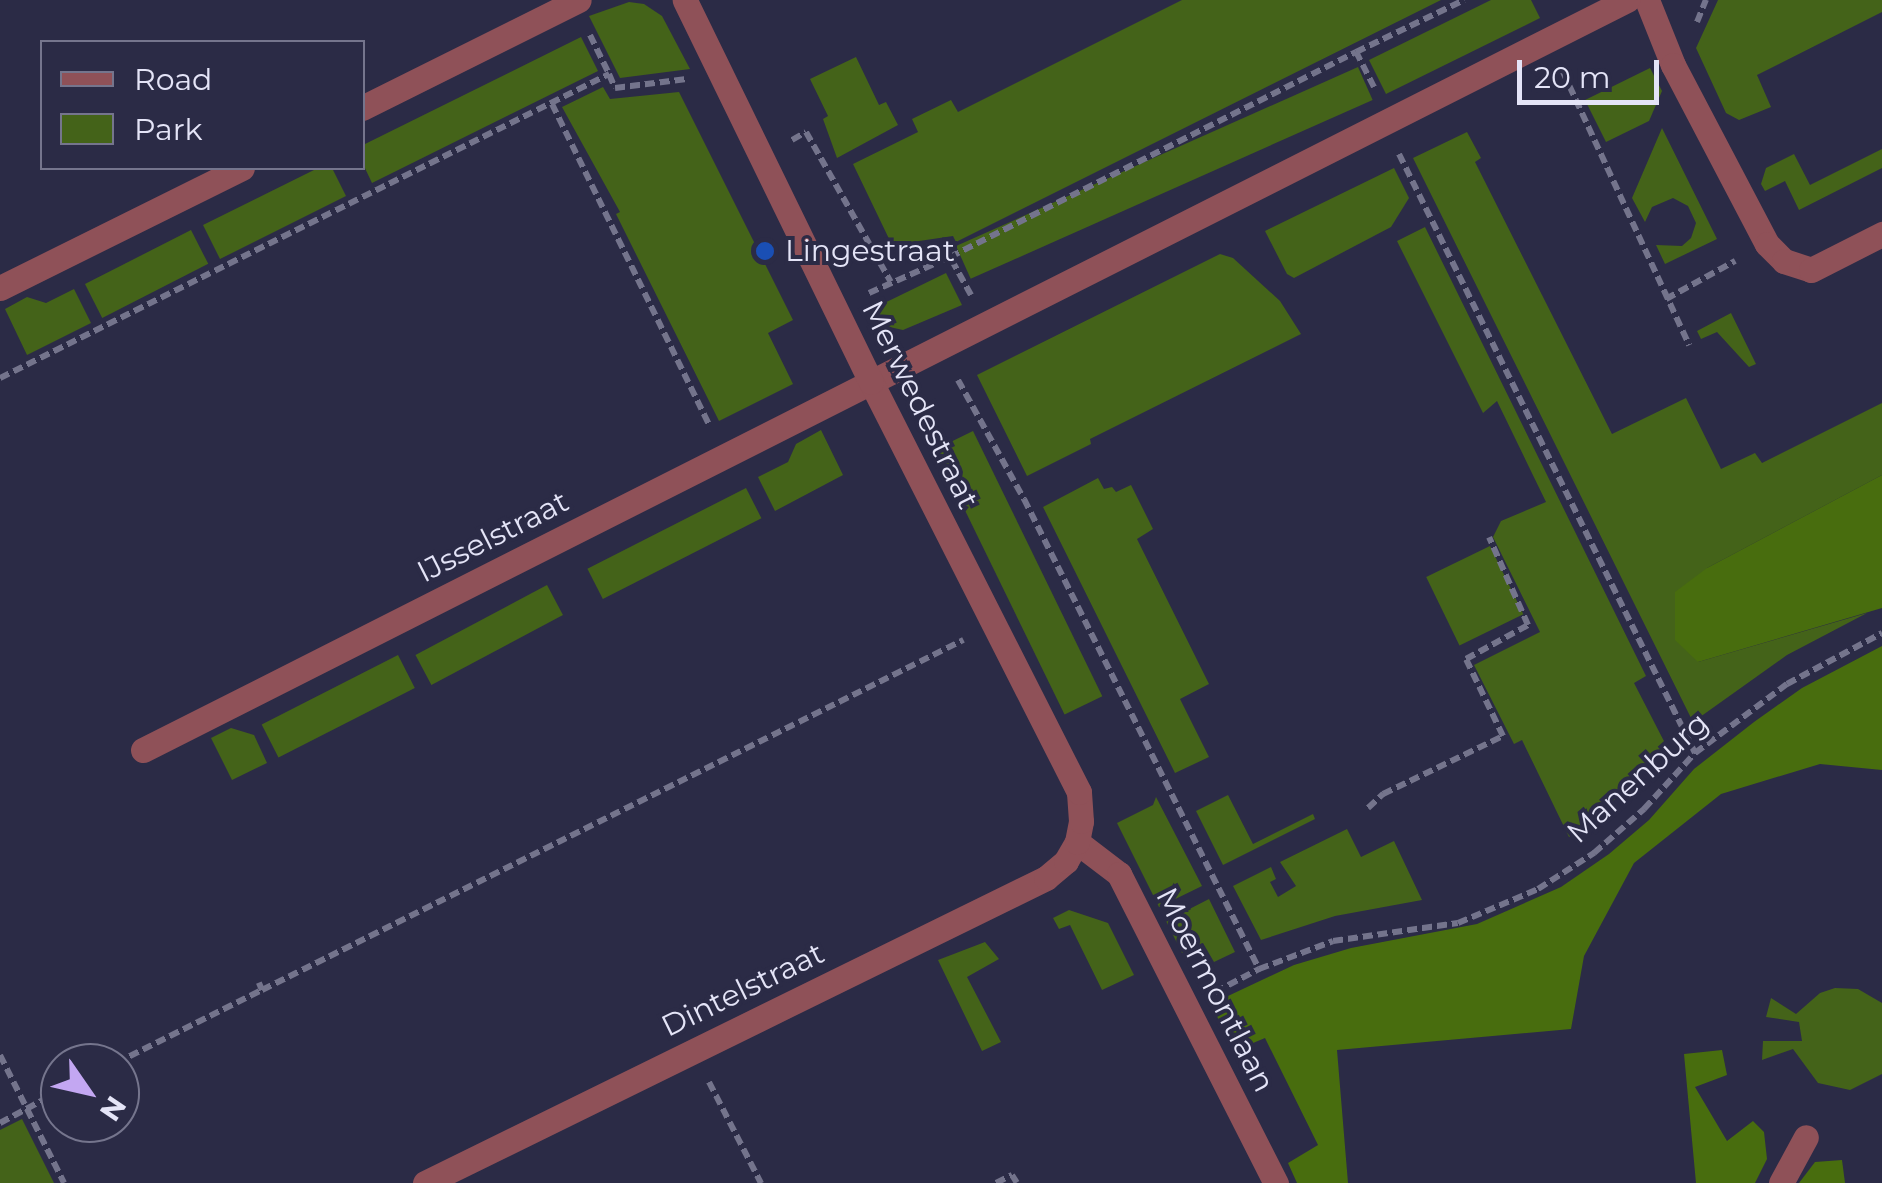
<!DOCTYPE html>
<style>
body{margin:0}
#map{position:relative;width:1882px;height:1183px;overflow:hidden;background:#2b2b46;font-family:Montserrat,sans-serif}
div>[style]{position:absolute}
.green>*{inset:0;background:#446319;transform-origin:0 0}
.forest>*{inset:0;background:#486d0e}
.path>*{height:6px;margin-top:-3px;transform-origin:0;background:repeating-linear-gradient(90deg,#74748c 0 10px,transparent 0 15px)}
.street>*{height:25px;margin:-12.5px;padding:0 12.5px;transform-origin:12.5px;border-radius:12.5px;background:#8f5158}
.dots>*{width:28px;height:28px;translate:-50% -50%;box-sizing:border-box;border:5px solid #2b2b46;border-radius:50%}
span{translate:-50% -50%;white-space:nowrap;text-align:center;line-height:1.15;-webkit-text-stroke:8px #2b2b46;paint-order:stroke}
.poi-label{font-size:30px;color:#e4e4f7}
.left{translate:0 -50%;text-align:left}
.street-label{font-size:30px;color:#e4e4f7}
.legend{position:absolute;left:40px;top:40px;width:325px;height:130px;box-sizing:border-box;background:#2b2b46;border:2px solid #75758d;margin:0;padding:12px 18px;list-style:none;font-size:30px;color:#e4e4f7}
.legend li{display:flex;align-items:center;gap:20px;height:50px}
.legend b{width:50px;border:2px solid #75758d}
.north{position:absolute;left:40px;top:1043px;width:100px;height:100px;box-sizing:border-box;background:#2b2b46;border:2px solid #75758d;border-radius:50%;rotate:124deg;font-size:28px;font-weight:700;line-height:40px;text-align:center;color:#e4e4f7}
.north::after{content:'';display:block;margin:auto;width:35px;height:45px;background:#c3a7f2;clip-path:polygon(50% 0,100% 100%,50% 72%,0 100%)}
.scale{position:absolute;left:1517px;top:60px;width:142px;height:45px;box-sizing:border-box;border:5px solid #e4e4f7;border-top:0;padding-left:12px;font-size:30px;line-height:35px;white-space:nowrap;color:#e4e4f7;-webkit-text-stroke:8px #2b2b46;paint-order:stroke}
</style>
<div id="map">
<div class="green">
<div style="clip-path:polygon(1182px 0,1441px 0,956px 242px,953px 236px,892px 245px,853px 164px,918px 132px,912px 119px,951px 100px,958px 112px)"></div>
<div style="clip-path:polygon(1491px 0,1531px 0,1540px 18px,1386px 94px,1369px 60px)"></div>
<div style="clip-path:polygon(1718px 0,1882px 0,1882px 12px,1757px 75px,1771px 107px,1739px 120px,1726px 113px,1696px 48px)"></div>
<div style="clip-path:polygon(629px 2px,644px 4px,662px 16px,690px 69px,620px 78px,589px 16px)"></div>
<div style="clip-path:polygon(581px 37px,598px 71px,372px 183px,363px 164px,363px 145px)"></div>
<div style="clip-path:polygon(856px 57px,879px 105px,886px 102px,898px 125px,837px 158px,823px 119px,828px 116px,810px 79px)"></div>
<div style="left:1358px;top:67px;width:36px;height:440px;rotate:66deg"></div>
<div style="clip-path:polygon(1650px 68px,1662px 91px,1649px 121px,1606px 142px,1585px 100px)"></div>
<div style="clip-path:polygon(603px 87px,610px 99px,679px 92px,793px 320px,768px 333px,793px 384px,719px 421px,616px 214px,620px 212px,562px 107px)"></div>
<div style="clip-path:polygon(1662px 128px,1717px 239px,1665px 264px,1656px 245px,1682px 246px,1691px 238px,1696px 223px,1688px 206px,1673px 198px,1652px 207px,1645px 222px,1632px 198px)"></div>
<div style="clip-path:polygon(1467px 132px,1481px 158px,1475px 162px,1612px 434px,1686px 398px,1721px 469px,1755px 453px,1762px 463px,1882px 403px,1882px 475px,1707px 568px,1698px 662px,1867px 613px,1787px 655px,1693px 722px,1413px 158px)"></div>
<div style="clip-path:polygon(1882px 149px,1882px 168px,1799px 210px,1785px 181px,1765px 191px,1761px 184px,1766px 168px,1794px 154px,1810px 185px)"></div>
<div style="clip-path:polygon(318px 168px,332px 168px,346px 196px,220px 259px,203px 225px)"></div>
<div style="clip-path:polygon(1394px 168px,1409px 198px,1391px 227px,1294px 278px,1287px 274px,1265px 231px)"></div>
<div style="clip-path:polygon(1425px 227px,1646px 676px,1634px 683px,1667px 747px,1605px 809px,1569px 837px,1522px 740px,1514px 744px,1474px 665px,1540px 632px,1493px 537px,1501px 521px,1546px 502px,1497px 401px,1483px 413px,1397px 241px)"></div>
<div style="left:191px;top:230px;width:38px;height:119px;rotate:63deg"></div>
<div style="clip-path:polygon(1220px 254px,1233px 258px,1280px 301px,1301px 334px,1090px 439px,1091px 444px,1027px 476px,977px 375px)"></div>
<div style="clip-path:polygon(946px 273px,962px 305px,903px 330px,885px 326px,868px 311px)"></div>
<div style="clip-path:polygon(74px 289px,91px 323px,27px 355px,5px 309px,27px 297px,46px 303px)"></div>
<div style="clip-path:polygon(1731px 313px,1756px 364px,1749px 367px,1717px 332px,1701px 339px,1697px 331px)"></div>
<div style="clip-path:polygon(821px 430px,843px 475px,775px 511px,758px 477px,788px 462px,796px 444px)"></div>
<div style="left:973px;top:431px;width:295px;height:42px;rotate:64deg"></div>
<div style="clip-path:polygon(1098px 478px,1104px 489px,1112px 487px,1116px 492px,1131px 485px,1153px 529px,1137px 539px,1209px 684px,1180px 699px,1209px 757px,1175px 773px,1043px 507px)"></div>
<div style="left:746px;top:488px;width:34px;height:178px;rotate:63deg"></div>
<div style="left:1490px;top:546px;width:76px;height:71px;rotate:64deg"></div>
<div style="left:547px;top:585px;width:34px;height:149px;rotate:62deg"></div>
<div style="left:398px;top:655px;width:37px;height:153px;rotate:63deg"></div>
<div style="clip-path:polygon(231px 728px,254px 735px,267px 763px,232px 780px,211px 738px)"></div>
<div style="clip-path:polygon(1228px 795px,1253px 844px,1313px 814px,1315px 819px,1223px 865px,1196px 811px)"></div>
<div style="clip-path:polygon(1156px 797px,1202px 886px,1159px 907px,1117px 823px,1153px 805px)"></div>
<div style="clip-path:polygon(1347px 829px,1361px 857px,1394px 841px,1422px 900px,1335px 916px,1261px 940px,1233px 886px,1271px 867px,1276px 879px,1270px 882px,1278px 897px,1296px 886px,1280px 862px)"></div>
<div style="clip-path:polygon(1209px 899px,1235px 952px,1214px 962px,1203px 943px,1182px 953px,1166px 921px)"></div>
<div style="clip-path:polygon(1069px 910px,1108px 923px,1134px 975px,1102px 990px,1070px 925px,1059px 929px,1053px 918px)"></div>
<div style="clip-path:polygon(985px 942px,999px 959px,967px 977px,1001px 1042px,982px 1051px,938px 960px)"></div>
<div style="clip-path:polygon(1835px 988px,1858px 989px,1882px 1003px,1882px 1074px,1850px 1090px,1818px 1083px,1793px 1049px,1762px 1060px,1763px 1041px,1802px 1041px,1799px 1022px,1766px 1017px,1771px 998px,1796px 1014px,1820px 993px)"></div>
<div style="clip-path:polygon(22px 1119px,54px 1183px,0 1183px,0 1130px)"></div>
</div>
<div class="forest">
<div style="clip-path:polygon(1882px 475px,1882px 608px,1698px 662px,1675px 640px,1675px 592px,1707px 568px)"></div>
<div style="clip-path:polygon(1882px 646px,1882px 770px,1820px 764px,1721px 794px,1634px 863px,1584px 956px,1571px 1029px,1337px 1050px,1348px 1183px,1297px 1183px,1288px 1163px,1318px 1145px,1265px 1038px,1234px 1051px,1211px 1004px,1294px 965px,1351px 948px,1477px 924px,1561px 887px,1609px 854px,1649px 820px,1694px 769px,1754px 722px,1802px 688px)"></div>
<div style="clip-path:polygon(1722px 1050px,1727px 1075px,1695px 1087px,1727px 1141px,1753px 1121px,1764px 1132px,1767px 1159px,1755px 1183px,1696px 1183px,1684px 1054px)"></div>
<div style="clip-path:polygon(1842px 1160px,1845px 1183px,1799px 1183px,1815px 1162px)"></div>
</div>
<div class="path">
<div style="left:1697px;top:22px;width:24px;rotate:-68deg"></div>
<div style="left:590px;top:35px;width:43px;rotate:64deg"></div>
<div style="left:1563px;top:72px;width:301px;rotate:65.2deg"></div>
<div style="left:1374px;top:87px;width:39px;rotate:-117deg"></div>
<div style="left:1356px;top:52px;width:120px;rotate:-25.7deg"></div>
<div style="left:552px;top:104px;width:356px;rotate:63.9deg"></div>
<div style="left:792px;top:140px;width:16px;rotate:-30deg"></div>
<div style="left:806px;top:132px;width:172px;rotate:60.5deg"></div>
<div style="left:1399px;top:154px;width:668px;rotate:63.7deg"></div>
<div style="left:869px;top:293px;width:89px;rotate:-24deg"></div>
<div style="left:971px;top:295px;width:43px;rotate:-118.9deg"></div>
<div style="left:950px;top:257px;width:455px;rotate:-26.8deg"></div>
<div style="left:1666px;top:299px;width:79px;rotate:-28.8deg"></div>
<div style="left:0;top:378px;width:681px;rotate:-26.53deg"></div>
<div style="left:609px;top:74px;width:15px;rotate:67deg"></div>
<div style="left:615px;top:88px;width:72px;rotate:-7.2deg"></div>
<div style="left:958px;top:380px;width:136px;rotate:61deg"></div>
<div style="left:1024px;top:499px;width:525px;rotate:63.43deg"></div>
<div style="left:1368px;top:808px;width:21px;rotate:-43deg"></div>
<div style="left:1383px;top:794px;width:133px;rotate:-25.8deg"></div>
<div style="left:1503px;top:736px;width:85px;rotate:-115.7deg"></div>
<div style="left:1466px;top:659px;width:71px;rotate:-28.7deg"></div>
<div style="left:1528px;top:625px;width:96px;rotate:-113.9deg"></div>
<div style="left:262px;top:990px;width:784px;rotate:-26.53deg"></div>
<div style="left:1215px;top:992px;width:50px;rotate:-27.6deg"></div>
<div style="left:1259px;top:969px;width:79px;rotate:-20.7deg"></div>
<div style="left:1333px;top:941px;width:126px;rotate:-8.2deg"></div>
<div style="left:1458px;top:923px;width:87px;rotate:-23deg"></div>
<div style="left:1538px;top:889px;width:67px;rotate:-32.7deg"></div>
<div style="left:1594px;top:853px;width:67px;rotate:-41.3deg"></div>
<div style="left:1644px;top:809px;width:76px;rotate:-47.7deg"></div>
<div style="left:1695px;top:753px;width:115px;rotate:-36.9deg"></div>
<div style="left:1787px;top:684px;width:108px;rotate:-28.2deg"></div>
<div style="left:0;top:1055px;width:143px;rotate:63.4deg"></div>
<div style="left:116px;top:1063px;width:163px;rotate:-26.6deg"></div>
<div style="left:262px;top:990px;width:8px;rotate:-113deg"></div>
<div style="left:709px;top:1082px;width:114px;rotate:62.8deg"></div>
<div style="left:0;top:1123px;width:68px;rotate:-28.1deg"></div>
<div style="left:996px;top:1183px;width:18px;rotate:-27deg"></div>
<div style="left:1012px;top:1175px;width:9px;rotate:58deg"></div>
</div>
<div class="street">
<div style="left:1647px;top:0;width:70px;rotate:68.2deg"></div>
<div style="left:1673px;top:65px;width:202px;rotate:62.3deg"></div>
<div style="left:1767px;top:244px;width:24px;rotate:45deg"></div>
<div style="left:1784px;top:261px;width:28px;rotate:18deg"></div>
<div style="left:1811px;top:270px;width:80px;rotate:-26.9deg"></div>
<div style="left:362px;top:108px;width:242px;rotate:-26.5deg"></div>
<div style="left:0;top:288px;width:270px;rotate:-26.4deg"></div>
<div style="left:143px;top:750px;width:1663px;rotate:-26.81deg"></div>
<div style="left:1077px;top:842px;width:53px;rotate:37.3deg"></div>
<div style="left:1119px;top:874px;width:347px;rotate:63.1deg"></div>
<div style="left:425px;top:1183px;width:692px;rotate:-26.16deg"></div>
<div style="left:1046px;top:878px;width:26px;rotate:-40deg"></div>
<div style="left:1066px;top:861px;width:22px;rotate:-60deg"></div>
<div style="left:1077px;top:842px;width:21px;rotate:-79deg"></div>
<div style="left:1081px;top:821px;width:29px;rotate:-94deg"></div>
<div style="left:1079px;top:792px;width:460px;rotate:-116.9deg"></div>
<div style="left:871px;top:382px;width:425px;rotate:-116deg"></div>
<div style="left:1781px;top:1183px;width:52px;rotate:-61.5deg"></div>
</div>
<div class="dots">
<div style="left:765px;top:251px;background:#1a4fb4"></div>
</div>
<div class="poi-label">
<span class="left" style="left:785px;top:251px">Lingestraat</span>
</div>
<div class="street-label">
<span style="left:920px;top:405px;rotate:64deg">Merwedestraat</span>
<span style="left:493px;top:537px;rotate:-27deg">IJsselstraat</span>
<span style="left:1638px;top:778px;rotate:-42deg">Manenburg</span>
<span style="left:743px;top:990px;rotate:-26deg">Dintelstraat</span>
<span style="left:1215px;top:990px;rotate:63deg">Moermontlaan</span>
</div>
<ul class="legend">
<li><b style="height:12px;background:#8f5158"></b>Road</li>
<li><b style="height:28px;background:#446319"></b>Park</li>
</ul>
<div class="north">N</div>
<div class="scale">20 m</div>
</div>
